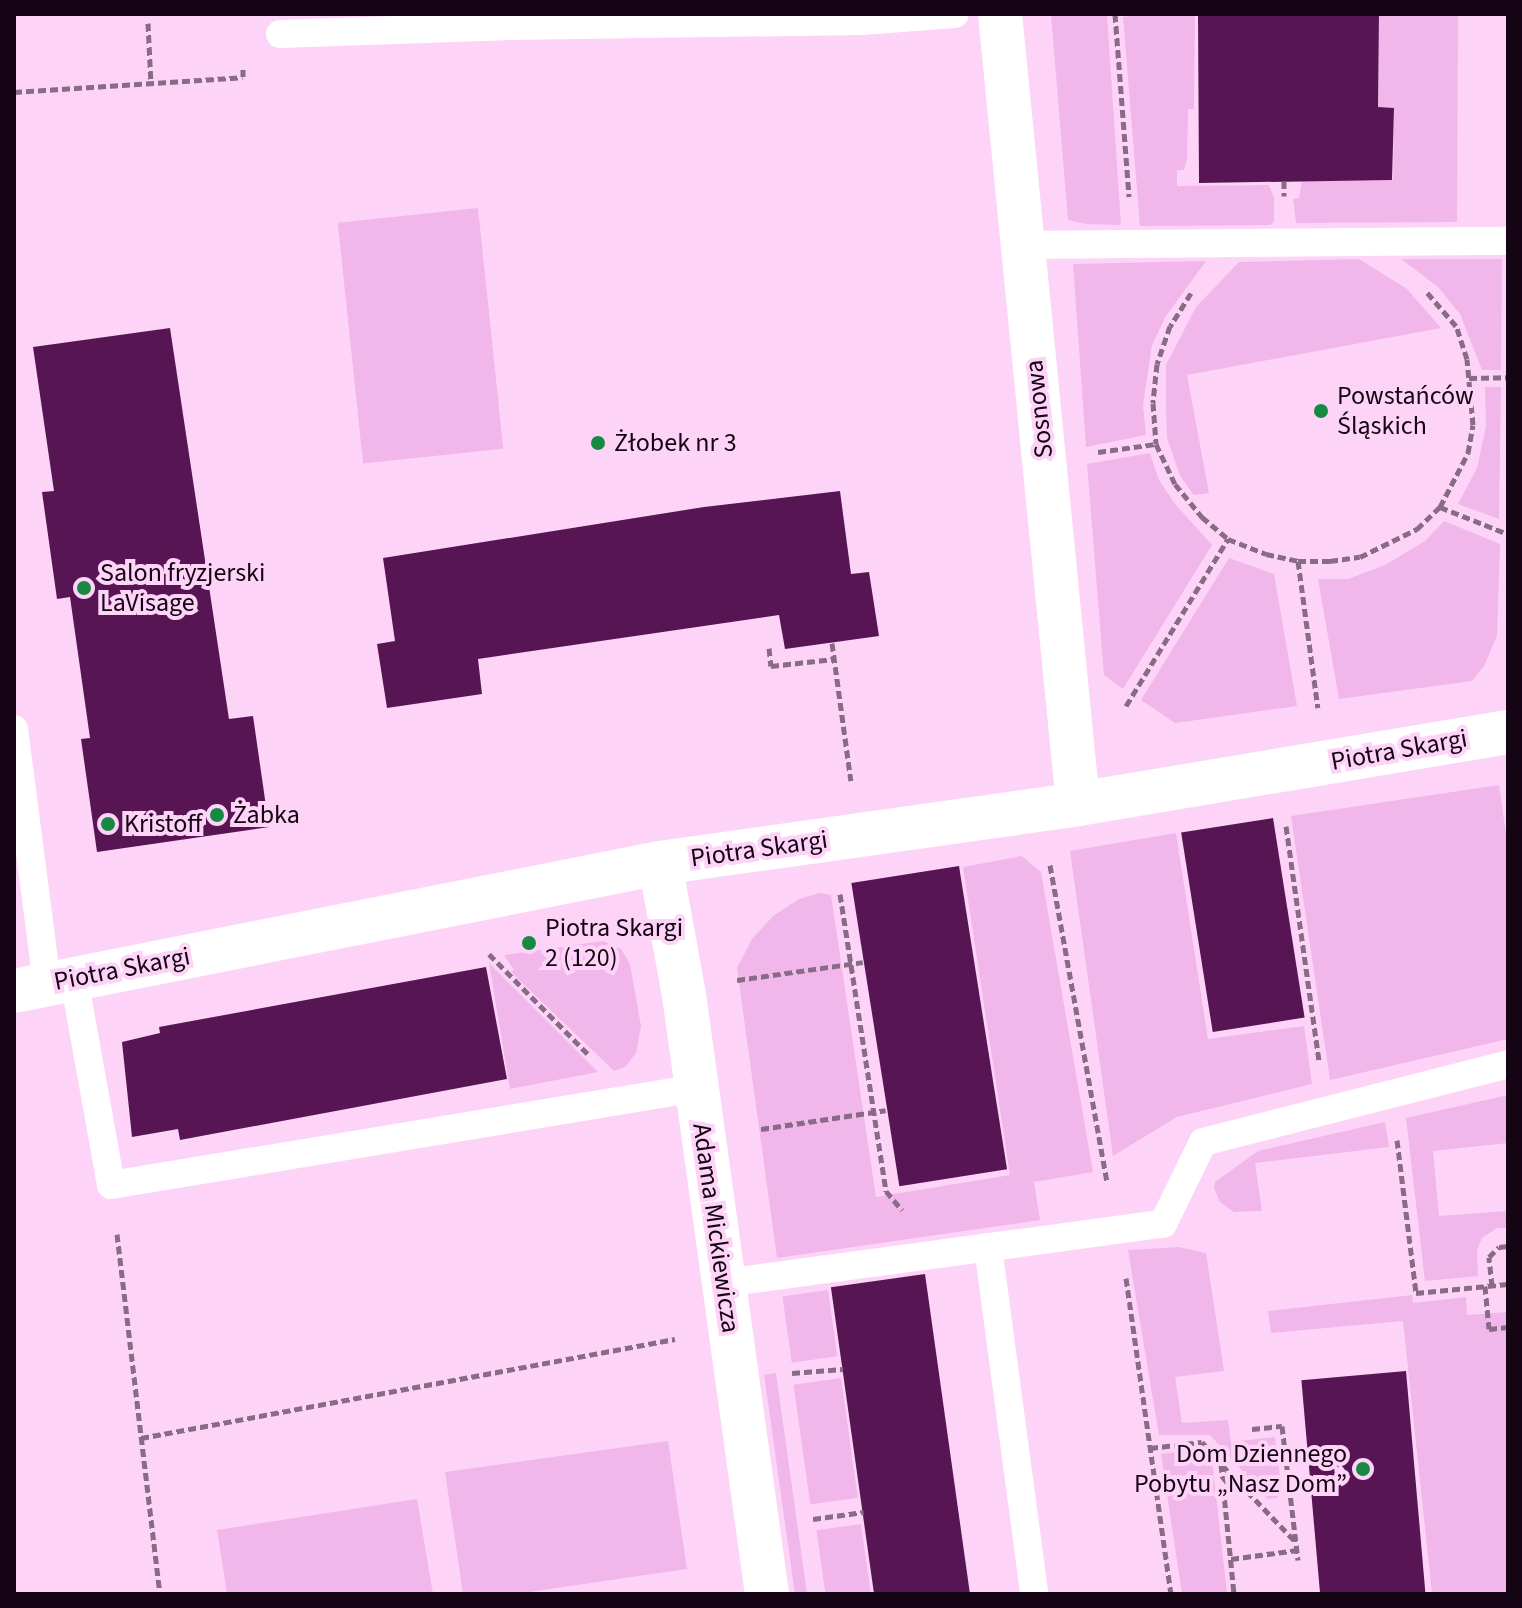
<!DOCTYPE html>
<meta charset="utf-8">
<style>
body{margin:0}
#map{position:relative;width:1522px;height:1608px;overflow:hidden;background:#fdd4f8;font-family:"Source Sans 3",sans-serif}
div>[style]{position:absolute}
.green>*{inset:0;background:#f1b7eb;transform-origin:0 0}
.building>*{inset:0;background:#571653;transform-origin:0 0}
.path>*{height:5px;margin-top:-2.5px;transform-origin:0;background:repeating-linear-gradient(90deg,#886b85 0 8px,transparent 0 12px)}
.service>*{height:28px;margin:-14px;padding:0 14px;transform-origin:14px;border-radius:14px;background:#fff}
.minor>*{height:44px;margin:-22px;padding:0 22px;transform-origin:22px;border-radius:22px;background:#fff}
.dots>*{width:22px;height:22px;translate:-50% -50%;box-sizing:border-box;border:4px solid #fdd4f8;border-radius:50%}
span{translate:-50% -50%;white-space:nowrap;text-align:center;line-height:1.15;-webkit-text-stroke:8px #fdd4f8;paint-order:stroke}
.poi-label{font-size:26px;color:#150514}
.left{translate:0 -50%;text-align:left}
.right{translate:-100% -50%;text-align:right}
.street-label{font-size:26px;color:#150514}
.frame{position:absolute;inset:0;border:16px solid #150514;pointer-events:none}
</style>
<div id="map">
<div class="green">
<div style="clip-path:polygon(1051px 14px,1107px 14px,1121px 225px,1087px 224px,1068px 220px)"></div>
<div style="clip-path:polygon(1143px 14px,1195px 14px,1194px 109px,1188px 109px,1187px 159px,1184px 170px,1177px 170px,1177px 186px,1269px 185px,1274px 198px,1274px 222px,1270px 225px,1140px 226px,1123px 17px)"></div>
<div style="clip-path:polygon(1379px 14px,1458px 14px,1457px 222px,1296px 223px,1293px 199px,1299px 198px,1302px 181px,1393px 180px,1394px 108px,1378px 107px)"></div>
<div style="left:478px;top:208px;width:242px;height:141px;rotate:84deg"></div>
<div style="clip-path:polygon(1359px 259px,1407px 289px,1441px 328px,1187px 375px,1209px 493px,1194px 495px,1180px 476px,1167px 438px,1166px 408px,1166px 365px,1196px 307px,1239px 262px)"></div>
<div style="clip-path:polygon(1401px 259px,1502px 259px,1501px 370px,1482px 370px,1460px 314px,1438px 287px)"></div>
<div style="clip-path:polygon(1206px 261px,1166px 316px,1152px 345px,1143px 405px,1146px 435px,1086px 447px,1073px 264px)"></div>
<div style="clip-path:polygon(1485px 387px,1501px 387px,1499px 519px,1458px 504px,1477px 468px,1486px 426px)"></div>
<div style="clip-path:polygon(1150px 453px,1159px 480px,1175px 504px,1212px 545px,1123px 689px,1104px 675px,1087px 464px)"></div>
<div style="clip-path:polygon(1444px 521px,1500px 544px,1497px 636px,1484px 666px,1472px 681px,1339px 699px,1318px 579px,1348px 579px,1385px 565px,1425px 541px)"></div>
<div style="clip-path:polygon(1229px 558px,1274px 574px,1297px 706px,1175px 723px,1141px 700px)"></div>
<div style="clip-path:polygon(1499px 785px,1508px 848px,1508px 1039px,1330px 1080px,1291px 816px)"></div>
<div style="clip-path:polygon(1176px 833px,1208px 1039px,1304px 1026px,1312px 1084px,1177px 1117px,1113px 1156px,1070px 851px)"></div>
<div style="clip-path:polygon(1022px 856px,1041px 872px,1093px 1172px,1034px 1182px,1040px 1220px,777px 1258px,737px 968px,752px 939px,773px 916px,799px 899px,820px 893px,831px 895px,876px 1197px,1010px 1175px,963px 867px)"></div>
<div style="clip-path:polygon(603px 941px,621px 949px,630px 964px,641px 1026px,636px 1053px,625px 1067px,614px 1071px,511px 972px,514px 970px,504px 955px)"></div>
<div style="clip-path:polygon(489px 963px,598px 1072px,510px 1089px)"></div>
<div style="clip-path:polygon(1508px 1095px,1508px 1143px,1433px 1151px,1439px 1216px,1508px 1211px,1508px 1228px,1497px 1228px,1482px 1238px,1477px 1251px,1478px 1276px,1425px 1281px,1406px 1118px)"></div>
<div style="clip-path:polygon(1385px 1122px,1389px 1147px,1255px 1163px,1262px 1211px,1234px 1212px,1220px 1202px,1214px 1188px,1215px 1182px,1258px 1151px)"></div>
<div style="clip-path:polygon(1179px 1247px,1206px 1253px,1224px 1371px,1175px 1377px,1182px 1423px,1228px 1420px,1231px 1442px,1275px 1437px,1282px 1492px,1276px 1498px,1268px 1499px,1210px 1435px,1159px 1435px,1128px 1250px)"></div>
<div style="left:828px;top:1290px;width:67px;height:46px;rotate:82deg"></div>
<div style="clip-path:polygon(1412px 1295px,1413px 1303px,1466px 1297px,1467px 1315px,1508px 1312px,1508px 1594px,1432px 1594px,1403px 1321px,1271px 1333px,1268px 1311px)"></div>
<div style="left:776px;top:1373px;width:223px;height:12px;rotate:82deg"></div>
<div style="left:841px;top:1378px;width:121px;height:48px;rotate:82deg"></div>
<div style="clip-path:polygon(668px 1441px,687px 1569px,515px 1594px,463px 1594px,445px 1472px)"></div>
<div style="clip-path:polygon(1198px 1449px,1213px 1467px,1227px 1594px,1182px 1594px,1161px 1454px)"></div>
<div style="clip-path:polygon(417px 1499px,433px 1594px,227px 1594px,217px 1530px)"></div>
<div style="left:861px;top:1524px;width:71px;height:45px;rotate:82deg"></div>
</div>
<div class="building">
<div style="clip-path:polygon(1198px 14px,1379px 14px,1378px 107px,1394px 108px,1392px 180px,1199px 183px)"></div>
<div style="clip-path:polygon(170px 328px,229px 719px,253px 716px,269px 827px,97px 852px,81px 739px,90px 738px,70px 597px,57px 599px,42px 492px,54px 491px,33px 347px)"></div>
<div style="clip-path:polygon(840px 491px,851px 574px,869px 572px,879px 636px,785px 649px,779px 615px,478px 659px,482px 694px,387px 708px,377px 644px,395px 641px,383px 558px,704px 507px)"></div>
<div style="left:1273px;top:818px;width:202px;height:93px;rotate:81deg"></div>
<div style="left:959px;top:866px;width:307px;height:109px;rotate:81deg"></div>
<div style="clip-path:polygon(486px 967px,507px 1079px,180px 1140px,178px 1129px,132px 1137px,122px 1042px,160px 1033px,159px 1027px)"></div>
<div style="left:925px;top:1274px;width:323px;height:95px;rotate:82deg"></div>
<div style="left:1406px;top:1371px;width:224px;height:105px;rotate:85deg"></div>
</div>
<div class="path">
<div style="left:1115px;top:14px;width:183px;rotate:85.6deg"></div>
<div style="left:148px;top:23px;width:61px;rotate:87.2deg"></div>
<div style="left:14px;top:92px;width:229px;rotate:-3.7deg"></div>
<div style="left:243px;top:77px;width:9px;rotate:-90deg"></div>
<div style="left:1284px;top:181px;width:15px;rotate:90deg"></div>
<div style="left:1191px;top:293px;width:39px;rotate:122deg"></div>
<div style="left:1170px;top:326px;width:40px;rotate:108.9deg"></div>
<div style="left:1157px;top:364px;width:39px;rotate:96deg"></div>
<div style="left:1153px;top:403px;width:41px;rotate:85.8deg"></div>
<div style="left:1156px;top:444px;width:44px;rotate:64.6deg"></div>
<div style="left:1175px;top:484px;width:43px;rotate:50.7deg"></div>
<div style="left:1202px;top:517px;width:34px;rotate:40deg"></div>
<div style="left:1228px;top:539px;width:41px;rotate:21.5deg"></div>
<div style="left:1266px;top:554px;width:33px;rotate:12deg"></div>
<div style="left:1298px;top:561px;width:32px"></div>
<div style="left:1330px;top:561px;width:30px;rotate:-8deg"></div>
<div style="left:1360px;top:557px;width:64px;rotate:-26.2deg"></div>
<div style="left:1417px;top:529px;width:32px;rotate:-44deg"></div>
<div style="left:1440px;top:507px;width:61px;rotate:-62.6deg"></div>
<div style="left:1468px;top:453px;width:28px;rotate:-80deg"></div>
<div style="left:1473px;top:425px;width:66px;rotate:-95.2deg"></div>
<div style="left:1467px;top:359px;width:35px;rotate:-108deg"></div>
<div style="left:1456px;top:326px;width:48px;rotate:-130.7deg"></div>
<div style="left:1469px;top:378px;width:39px;rotate:-1deg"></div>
<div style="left:1098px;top:452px;width:59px;rotate:-7.9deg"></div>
<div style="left:1440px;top:507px;width:73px;rotate:21.7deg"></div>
<div style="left:1298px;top:561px;width:148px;rotate:82.3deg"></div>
<div style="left:832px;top:643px;width:139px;rotate:82.2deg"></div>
<div style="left:769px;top:648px;width:18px;rotate:84deg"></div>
<div style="left:771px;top:666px;width:63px;rotate:-6.3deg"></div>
<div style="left:1126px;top:706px;width:196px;rotate:-58.6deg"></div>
<div style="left:1286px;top:826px;width:238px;rotate:82deg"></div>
<div style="left:1050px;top:865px;width:322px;rotate:79.8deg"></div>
<div style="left:840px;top:894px;width:301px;rotate:81.2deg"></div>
<div style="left:886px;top:1191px;width:25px;rotate:50deg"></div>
<div style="left:489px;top:954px;width:142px;rotate:45.3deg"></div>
<div style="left:737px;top:980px;width:127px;rotate:-8.1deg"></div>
<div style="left:761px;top:1129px;width:126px;rotate:-8.6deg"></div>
<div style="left:1397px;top:1140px;width:154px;rotate:82.9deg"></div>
<div style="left:1416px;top:1293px;width:92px;rotate:-5.6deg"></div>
<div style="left:117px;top:1234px;width:363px;rotate:83.2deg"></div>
<div style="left:1126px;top:1278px;width:319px;rotate:81.9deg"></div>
<div style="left:1485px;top:1286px;width:43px;rotate:84.7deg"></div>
<div style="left:1489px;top:1329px;width:19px;rotate:-6deg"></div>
<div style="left:1492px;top:1286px;width:29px;rotate:-96deg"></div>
<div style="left:1489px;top:1257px;width:14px;rotate:-45deg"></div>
<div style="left:1499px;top:1247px;width:9px;rotate:-6deg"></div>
<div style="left:792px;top:1373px;width:51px;rotate:-4.5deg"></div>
<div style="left:1252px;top:1429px;width:30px;rotate:-6deg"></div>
<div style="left:1282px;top:1426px;width:135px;rotate:83.2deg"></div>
<div style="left:141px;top:1438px;width:543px;rotate:-10.5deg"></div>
<div style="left:1150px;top:1448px;width:52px;rotate:-6.6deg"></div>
<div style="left:1202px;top:1442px;width:29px;rotate:49deg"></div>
<div style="left:1221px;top:1464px;width:131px;rotate:84.3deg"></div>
<div style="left:1222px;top:1465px;width:105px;rotate:46.2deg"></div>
<div style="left:813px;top:1519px;width:51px;rotate:-7.8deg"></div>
<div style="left:1231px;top:1559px;width:67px;rotate:-7.8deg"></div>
</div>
<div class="service">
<div style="left:280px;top:34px;width:224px;rotate:-2deg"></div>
<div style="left:504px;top:26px;width:357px;rotate:-0.8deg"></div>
<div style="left:861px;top:21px;width:94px;rotate:-4.3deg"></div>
<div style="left:1023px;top:245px;width:485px;rotate:-0.5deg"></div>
<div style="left:14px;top:729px;width:257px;rotate:82.6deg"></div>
<div style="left:74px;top:979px;width:209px;rotate:79.8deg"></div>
<div style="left:111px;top:1185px;width:594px;rotate:-9.4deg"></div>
<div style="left:988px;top:1247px;width:350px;rotate:82.4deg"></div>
<div style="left:724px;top:1283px;width:443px;rotate:-7.7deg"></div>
<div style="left:1163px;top:1224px;width:91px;rotate:-64deg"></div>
<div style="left:1203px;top:1142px;width:315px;rotate:-14.3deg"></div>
</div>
<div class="minor">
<div style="left:1000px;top:14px;width:794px;rotate:84.36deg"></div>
<div style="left:660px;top:863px;width:134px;rotate:79.7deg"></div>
<div style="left:684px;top:995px;width:605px;rotate:82.11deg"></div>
<div style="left:14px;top:991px;width:659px;rotate:-11.21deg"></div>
<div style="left:660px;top:863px;width:422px;rotate:-8deg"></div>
<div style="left:1078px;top:804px;width:436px;rotate:-9.5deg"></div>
</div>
<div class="dots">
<div style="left:1321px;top:411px;background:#188942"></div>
<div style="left:598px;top:443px;background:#188942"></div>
<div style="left:84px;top:588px;background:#188942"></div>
<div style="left:217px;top:815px;background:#188942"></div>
<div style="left:108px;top:824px;background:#188942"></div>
<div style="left:529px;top:943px;background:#188942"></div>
<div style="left:1363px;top:1469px;background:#188942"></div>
</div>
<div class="poi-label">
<span class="left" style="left:1337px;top:411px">Powstańców<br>Śląskich</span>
<span class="left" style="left:614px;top:443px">Żłobek nr 3</span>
<span class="left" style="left:100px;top:588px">Salon fryzjerski<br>LaVisage</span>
<span class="left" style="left:233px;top:815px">Żabka</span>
<span class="left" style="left:124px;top:824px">Kristoff</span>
<span class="left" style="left:545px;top:943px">Piotra Skargi<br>2 (120)</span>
<span class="right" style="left:1347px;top:1469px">Dom Dziennego<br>Pobytu „Nasz Dom”</span>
</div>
<div class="street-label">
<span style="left:1039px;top:409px;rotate:-96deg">Sosnowa</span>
<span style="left:1399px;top:750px;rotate:-10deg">Piotra Skargi</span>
<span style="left:759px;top:849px;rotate:-8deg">Piotra Skargi</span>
<span style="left:122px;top:969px;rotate:-11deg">Piotra Skargi</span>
<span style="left:716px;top:1228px;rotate:82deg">Adama Mickiewicza</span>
</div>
<div class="frame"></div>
</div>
